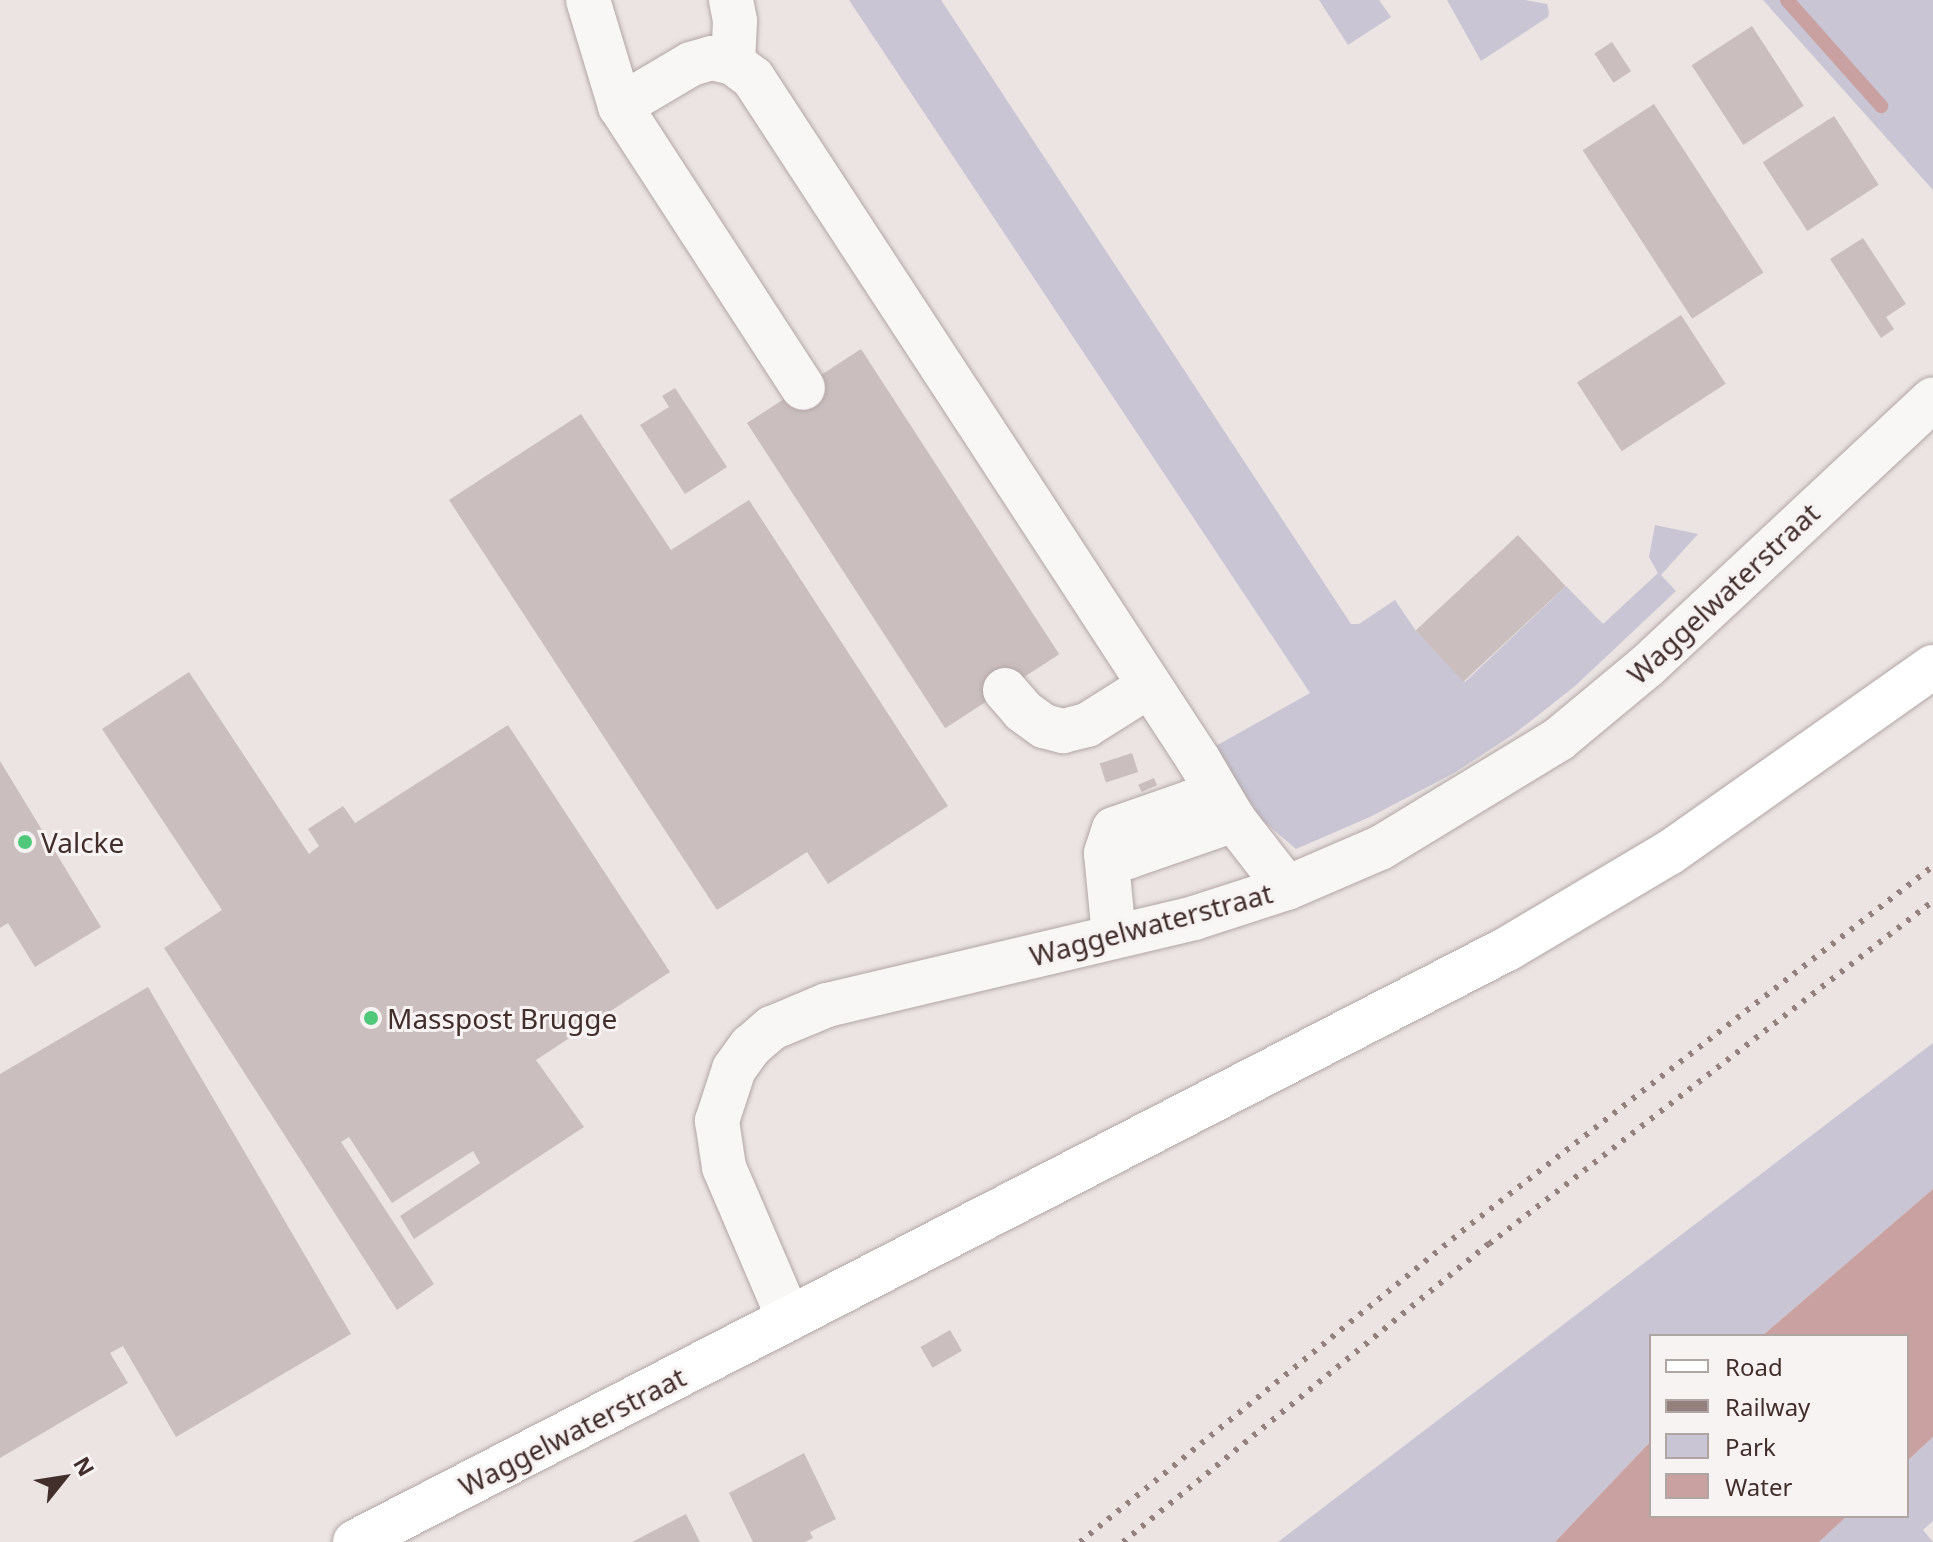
<!DOCTYPE html>
<style>
body{margin:0}
#map{position:relative;width:1933px;height:1542px;overflow:hidden;background:#ebe4e3;font-family:"Noto Sans",sans-serif}
div>[style]{position:absolute}
.green>*{inset:0;background:#c9c5d4}
.water>*{inset:0;background:#c9a1a0}
.stream>*{height:14px;margin:-7px;padding:0 7px;transform-origin:7px;border-radius:7px;background:#c9a1a0}
.building>*{inset:0;background:#cabfbe;transform-origin:0 0}
.roads{filter:drop-shadow(0 0 2px #b2a6a5) drop-shadow(0 0 2px #b2a6a5)}
.minor>*{height:44px;margin:-22px;padding:0 22px;transform-origin:22px;border-radius:22px;background:#f9f6f6}
.major>*{height:44px;margin:-22px;padding:0 22px;transform-origin:22px;border-radius:22px;background:#fff}
.rail>*{height:6px;margin-top:-3px;transform-origin:0;background:repeating-linear-gradient(90deg,#94807d 0 4px,transparent 0 12px)}
.dots>*{width:22px;height:22px;translate:-50% -50%;box-sizing:border-box;border:4px solid #f8f3f3;border-radius:50%}
span{translate:-50% -50%;white-space:nowrap;text-align:center;line-height:1.15;-webkit-text-stroke:6px #f8f3f3;paint-order:stroke}
.street-label{font-size:28px;color:#422f2c}
.poi-label{font-size:28px;color:#422f2c}
.left{translate:0 -50%;text-align:left}
.legend{position:absolute;left:1649px;top:1334px;width:260px;height:184px;box-sizing:border-box;background:#f8f3f3;border:2px solid #afa5a3;margin:0;padding:10px 14px;list-style:none;font-size:24px;color:#422f2c}
.legend li{display:flex;align-items:center;gap:16px;height:40px}
.legend b{width:40px;border:2px solid #afa5a3}
.north{position:absolute;left:24px;top:1438px;width:80px;height:80px;-webkit-text-stroke:6px #f8f3f3;paint-order:stroke;rotate:60deg;font-size:22px;font-weight:700;line-height:32px;text-align:center;color:#422f2c}
.north::after{content:'';display:block;margin:auto;width:28px;height:36px;background:#422f2c;clip-path:polygon(50% 0,100% 100%,50% 72%,0 100%)}
</style>
<div id="map">
<div class="green">
<div style="clip-path:polygon(849px 0,941px 0,1351px 624px,1359px 624px,1395px 600px,1416px 631px,1465px 682px,1566px 586px,1603px 624px,1658px 573px,1649px 557px,1655px 525px,1698px 534px,1661px 575px,1676px 591px,1574px 687px,1514px 734px,1454px 773px,1370px 817px,1296px 849px,1262px 820px,1214px 747px,1310px 693px)"></div>
<div style="clip-path:polygon(1319px 0,1379px 0,1391px 17px,1348px 45px)"></div>
<div style="clip-path:polygon(1447px 0,1525px 0,1547px 4px,1549px 12px,1548px 17px,1481px 61px)"></div>
<div style="clip-path:polygon(1763px 0,1933px 0,1933px 190px)"></div>
<div style="clip-path:polygon(1933px 1043px,1933px 1189px,1762px 1336px,1651px 1336px,1651px 1441px,1555px 1542px,1278px 1542px)"></div>
<div style="clip-path:polygon(1933px 1437px,1933px 1521px,1923px 1530px,1933px 1542px,1819px 1542px,1847px 1516px,1907px 1516px,1907px 1461px)"></div>
</div>
<div class="water">
<div style="clip-path:polygon(1933px 1189px,1933px 1437px,1907px 1461px,1907px 1336px,1762px 1336px)"></div>
<div style="clip-path:polygon(1651px 1441px,1651px 1516px,1847px 1516px,1819px 1542px,1555px 1542px)"></div>
</div>
<div class="stream">
<div style="left:1787px;top:0;width:142px;rotate:48.4deg"></div>
</div>
<div class="building">
<div style="left:1752px;top:26px;width:95px;height:72px;rotate:57deg"></div>
<div style="left:1612px;top:42px;width:35px;height:21px;rotate:57deg"></div>
<div style="left:1654px;top:104px;width:201px;height:85px;rotate:57deg"></div>
<div style="left:1834px;top:116px;width:82px;height:85px;rotate:57deg"></div>
<div style="clip-path:polygon(1863px 238px,1906px 304px,1886px 317px,1894px 329px,1881px 338px,1830px 259px)"></div>
<div style="left:1681px;top:315px;width:82px;height:124px;rotate:57deg"></div>
<div style="left:861px;top:349px;width:364px;height:136px;rotate:57deg"></div>
<div style="clip-path:polygon(675px 388px,727px 467px,685px 494px,640px 425px,669px 407px,662px 396px)"></div>
<div style="clip-path:polygon(581px 414px,671px 550px,749px 500px,948px 806px,828px 884px,807px 852px,717px 910px,449px 500px)"></div>
<div style="left:1518px;top:535px;width:70px;height:140px;rotate:47deg"></div>
<div style="clip-path:polygon(189px 672px,309px 854px,319px 846px,308px 829px,343px 806px,355px 823px,508px 725px,670px 972px,536px 1060px,584px 1127px,414px 1239px,400px 1216px,480px 1163px,473px 1151px,392px 1203px,349px 1137px,341px 1142px,434px 1284px,397px 1310px,164px 948px,222px 910px,102px 729px)"></div>
<div style="left:1132px;top:753px;width:20px;height:34px;rotate:72deg"></div>
<div style="clip-path:polygon(0 761px,101px 927px,35px 967px,8px 923px,0 928px)"></div>
<div style="left:1154px;top:778px;width:8px;height:17px;rotate:67deg"></div>
<div style="clip-path:polygon(148px 987px,351px 1334px,176px 1437px,123px 1346px,110px 1353px,128px 1383px,0 1458px,0 1074px)"></div>
<div style="left:950px;top:1330px;width:24px;height:34px;rotate:60deg"></div>
<div style="clip-path:polygon(804px 1453px,836px 1519px,810px 1532px,813px 1538px,805px 1542px,753px 1542px,729px 1493px)"></div>
<div style="clip-path:polygon(686px 1514px,700px 1542px,632px 1542px)"></div>
</div>
<div class="roads">
<div class="minor">
<div style="left:588px;top:0;width:111px;rotate:73.2deg"></div>
<div style="left:620px;top:106px;width:336px;rotate:57deg"></div>
<div style="left:731px;top:0;width:21px;rotate:79deg"></div>
<div style="left:735px;top:21px;width:42px;rotate:92.7deg"></div>
<div style="left:620px;top:106px;width:82px;rotate:-30.6deg"></div>
<div style="left:691px;top:64px;width:22px;rotate:-16deg"></div>
<div style="left:712px;top:58px;width:22px;rotate:13deg"></div>
<div style="left:733px;top:63px;width:25px;rotate:37deg"></div>
<div style="left:753px;top:78px;width:814px;rotate:56.84deg"></div>
<div style="left:1198px;top:759px;width:71px;rotate:59.5deg"></div>
<div style="left:1234px;top:820px;width:112px;rotate:160.8deg"></div>
<div style="left:1128px;top:857px;width:22px;rotate:-170deg"></div>
<div style="left:1005px;top:690px;width:28px;rotate:49deg"></div>
<div style="left:1023px;top:711px;width:26px;rotate:36deg"></div>
<div style="left:1044px;top:726px;width:20px;rotate:15deg"></div>
<div style="left:1063px;top:731px;width:25px;rotate:-14deg"></div>
<div style="left:1087px;top:725px;width:73px;rotate:-32.2deg"></div>
<div style="left:1114px;top:936px;width:83px;rotate:-95.5deg"></div>
<div style="left:1106px;top:853px;width:25px;rotate:-72deg"></div>
<div style="left:1114px;top:829px;width:82px;rotate:-19.3deg"></div>
<div style="left:1191px;top:802px;width:47px;rotate:22.7deg"></div>
<div style="left:1234px;top:820px;width:86px;rotate:52.1deg"></div>
<div style="left:789px;top:1319px;width:165px;rotate:-113.2deg"></div>
<div style="left:724px;top:1167px;width:47px;rotate:-98.7deg"></div>
<div style="left:717px;top:1121px;width:55px;rotate:-71.9deg"></div>
<div style="left:734px;top:1069px;width:29px;rotate:-54deg"></div>
<div style="left:751px;top:1046px;width:28px;rotate:-41deg"></div>
<div style="left:772px;top:1028px;width:60px;rotate:-22.7deg"></div>
<div style="left:827px;top:1005px;width:377px;rotate:-13.3deg"></div>
<div style="left:1194px;top:918px;width:98px;rotate:-17.9deg"></div>
<div style="left:1287px;top:888px;width:101px;rotate:-23.3deg"></div>
<div style="left:1380px;top:848px;width:210px;rotate:-31.3deg"></div>
<div style="left:1559px;top:739px;width:114px;rotate:-39.7deg"></div>
<div style="left:1647px;top:666px;width:391px;rotate:-43deg"></div>
</div>
<div class="major">
<div style="left:355px;top:1542px;width:1296px;rotate:-27.24deg"></div>
<div style="left:1507px;top:949px;width:188px;rotate:-30.7deg"></div>
<div style="left:1669px;top:853px;width:323px;rotate:-35.2deg"></div>
</div>
</div>
<div class="rail">
<div style="left:1080px;top:1542px;width:504px;rotate:-39.12deg"></div>
<div style="left:1471px;top:1224px;width:584px;rotate:-37.77deg"></div>
<div style="left:1123px;top:1542px;width:472px;rotate:-39.2deg"></div>
<div style="left:1489px;top:1244px;width:561px;rotate:-37.69deg"></div>
</div>
<div class="dots">
<div style="left:25px;top:842px;background:#50c879"></div>
<div style="left:371px;top:1018px;background:#50c879"></div>
</div>
<div class="street-label">
<span style="left:1723px;top:593px;rotate:-43deg">Waggelwaterstraat</span>
<span style="left:1151px;top:924px;rotate:-15deg">Waggelwaterstraat</span>
<span style="left:572px;top:1431px;rotate:-27deg">Waggelwaterstraat</span>
</div>
<div class="poi-label">
<span class="left" style="left:41px;top:842px">Valcke</span>
<span class="left" style="left:387px;top:1018px">Masspost Brugge</span>
</div>
<ul class="legend">
<li><b style="height:10px;background:#fff"></b>Road</li>
<li><b style="height:10px;background:#94807d"></b>Railway</li>
<li><b style="height:22px;background:#c9c5d4"></b>Park</li>
<li><b style="height:22px;background:#c9a1a0"></b>Water</li>
</ul>
<div class="north">N</div>
</div>
